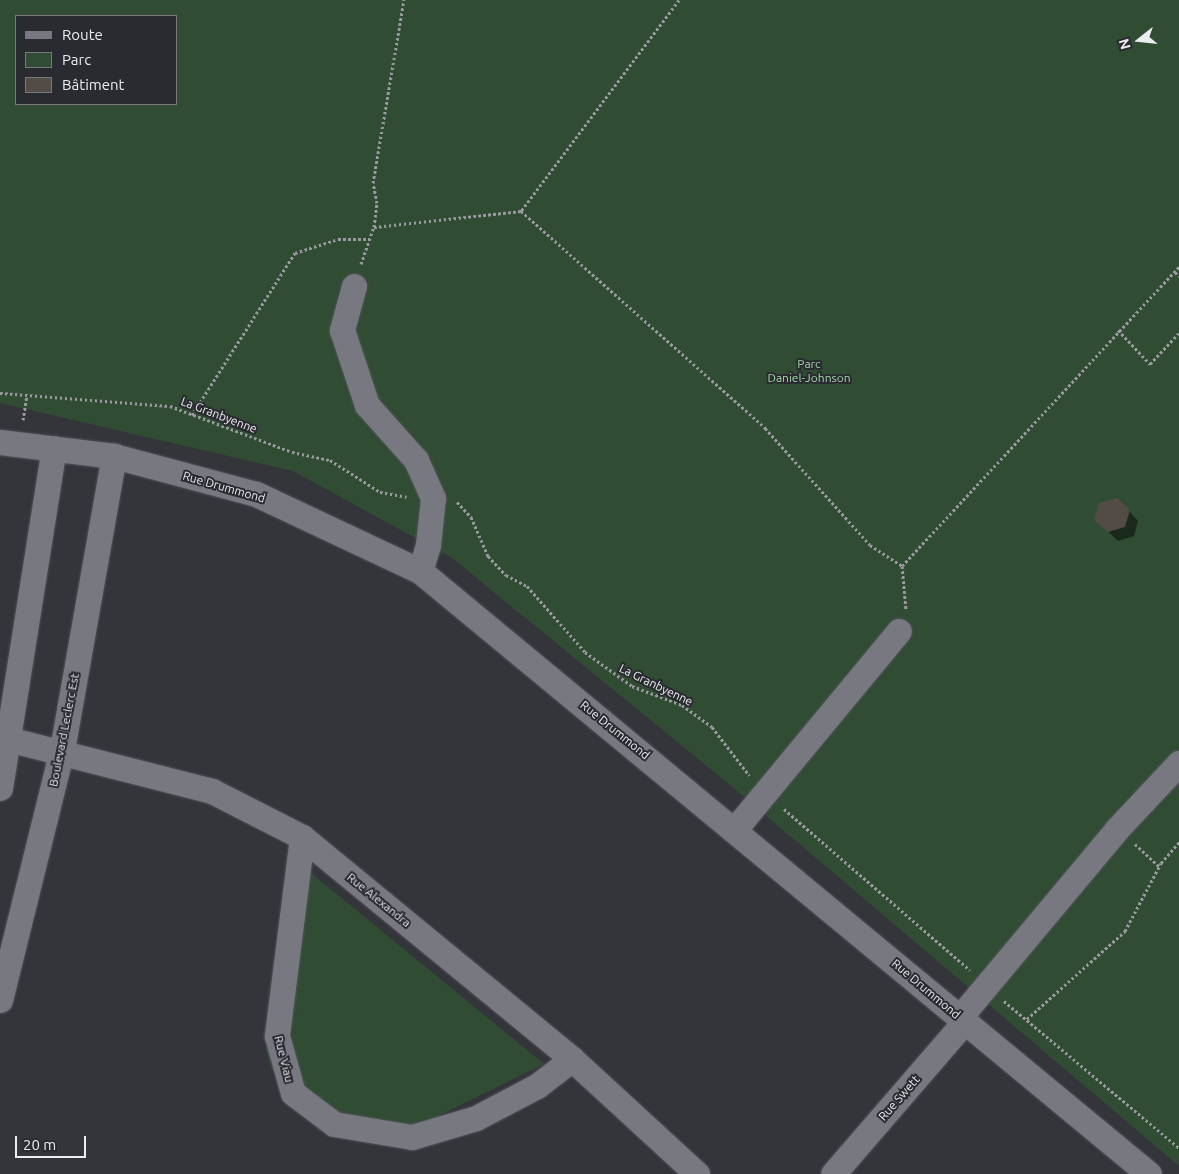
<!DOCTYPE html>
<meta charset="utf-8">
<style>
body{margin:0}
#map{position:relative;width:1179px;height:1174px;overflow:hidden;background:#34343b;font-family:Ubuntu,sans-serif}
div>[style]{position:absolute}
.green>*{inset:0;background:#304d34}
.shadow>*{inset:0;background:#0007}
.building>*{inset:0;background:#524b46}
.path>*{height:3px;margin-top:-1.5px;transform-origin:0;background:repeating-linear-gradient(90deg,#99999f 0 2.5px,transparent 0 5px)}
.roads{filter:drop-shadow(0 0 1px #525258) drop-shadow(0 0 1px #525258)}
.minor>*{height:25px;margin:-12.5px;padding:0 12.5px;transform-origin:12.5px;border-radius:12.5px;background:#787880}
span{translate:-50% -50%;white-space:nowrap;text-align:center;line-height:1.15;-webkit-text-stroke:4px #2a2a31;paint-order:stroke}
.park-label{font-size:12px;color:#a0daa7}
.street-label{font-size:12px;color:#ecedf1}
.legend{position:absolute;left:15px;top:15px;width:162px;height:90px;box-sizing:border-box;background:#2a2a31;border:1px solid #78787e;margin:0;padding:6px 9px;list-style:none;font-size:15px;color:#ecedf1}
.legend li{display:flex;align-items:center;gap:10px;height:25px}
.legend b{width:25px;border:1px solid #78787e}
.north{position:absolute;left:1114px;top:15px;width:50px;height:50px;-webkit-text-stroke:4px #2a2a31;paint-order:stroke;rotate:254deg;font-size:14px;font-weight:700;line-height:20px;text-align:center;color:#ecedf1}
.north::after{content:'';display:block;margin:auto;width:18px;height:22px;background:#ecedf1;clip-path:polygon(50% 0,100% 100%,50% 72%,0 100%)}
.scale{position:absolute;left:15px;top:1136px;width:71px;height:22px;box-sizing:border-box;border:2px solid #ecedf1;border-top:0;padding-left:6px;font-size:15px;line-height:18px;white-space:nowrap;color:#ecedf1;-webkit-text-stroke:4px #2a2a31;paint-order:stroke}
</style>
<div id="map">
<div class="green">
<div style="clip-path:polygon(evenodd,0 0,1179px 0,1179px 1166px,730px 785px,452px 558px,293px 471px,0 403px,0 0,16px 16px,176px 16px,176px 104px,16px 104px,16px 16px)"></div>
<div style="clip-path:polygon(294px 859px,544px 1064px,420px 1125px,349px 1127px,281px 1094px,266px 1051px,273px 963px)"></div>
</div>
<div class="shadow">
<div style="clip-path:polygon(1129px 511px,1138px 521px,1134px 536px,1118px 541px,1096px 520px)"></div>
</div>
<div class="building">
<div style="clip-path:polygon(1117px 498px,1130px 510px,1125px 527px,1108px 532px,1094px 520px,1099px 503px)"></div>
</div>
<div class="path">
<div style="left:679px;top:0;width:264px;rotate:126.8deg"></div>
<div style="left:521px;top:211px;width:327px;rotate:41.6deg"></div>
<div style="left:765px;top:428px;width:157px;rotate:48.1deg"></div>
<div style="left:870px;top:545px;width:38px;rotate:33deg"></div>
<div style="left:902px;top:566px;width:44px;rotate:84.8deg"></div>
<div style="left:374px;top:227px;width:148px;rotate:-6.2deg"></div>
<div style="left:361px;top:264px;width:39px;rotate:-71deg"></div>
<div style="left:374px;top:227px;width:24px;rotate:-83deg"></div>
<div style="left:377px;top:203px;width:20px;rotate:-101deg"></div>
<div style="left:373px;top:183px;width:186px;rotate:-80.4deg"></div>
<div style="left:1175px;top:272px;width:6px;rotate:45deg"></div>
<div style="left:1118px;top:330px;width:47px;rotate:46.7deg"></div>
<div style="left:1150px;top:364px;width:42px;rotate:-46.9deg"></div>
<div style="left:0;top:393px;width:170px;rotate:4.4deg"></div>
<div style="left:170px;top:406px;width:130px;rotate:20.7deg"></div>
<div style="left:292px;top:452px;width:39px;rotate:12deg"></div>
<div style="left:330px;top:460px;width:59px;rotate:32.6deg"></div>
<div style="left:380px;top:492px;width:27px;rotate:10deg"></div>
<div style="left:192px;top:415px;width:192px;rotate:-57.6deg"></div>
<div style="left:295px;top:253px;width:45px;rotate:-18deg"></div>
<div style="left:338px;top:239px;width:32px"></div>
<div style="left:23px;top:420px;width:24px;rotate:-81deg"></div>
<div style="left:457px;top:502px;width:21px;rotate:47deg"></div>
<div style="left:471px;top:517px;width:43px;rotate:66.4deg"></div>
<div style="left:488px;top:556px;width:26px;rotate:47deg"></div>
<div style="left:506px;top:575px;width:24px;rotate:28deg"></div>
<div style="left:527px;top:586px;width:88px;rotate:48.7deg"></div>
<div style="left:585px;top:652px;width:58px;rotate:35.9deg"></div>
<div style="left:632px;top:686px;width:53px;rotate:20.8deg"></div>
<div style="left:682px;top:705px;width:37px;rotate:36deg"></div>
<div style="left:712px;top:727px;width:61px;rotate:52.4deg"></div>
<div style="left:902px;top:566px;width:408px;rotate:-47.2deg"></div>
<div style="left:784px;top:809px;width:246px;rotate:40.9deg"></div>
<div style="left:1135px;top:844px;width:33px;rotate:43deg"></div>
<div style="left:1004px;top:1001px;width:229px;rotate:40deg"></div>
<div style="left:1027px;top:1019px;width:132px;rotate:-41.9deg"></div>
<div style="left:1125px;top:931px;width:77px;rotate:-62.1deg"></div>
<div style="left:1161px;top:863px;width:28px;rotate:-49deg"></div>
</div>
<div class="roads">
<div class="minor">
<div style="left:354px;top:286px;width:46px;rotate:105.3deg"></div>
<div style="left:342px;top:330px;width:79px;rotate:71.6deg"></div>
<div style="left:367px;top:405px;width:74px;rotate:48.3deg"></div>
<div style="left:416px;top:460px;width:42px;rotate:65.9deg"></div>
<div style="left:433px;top:498px;width:47px;rotate:96.1deg"></div>
<div style="left:428px;top:545px;width:27px;rotate:107deg"></div>
<div style="left:0;top:442px;width:115px;rotate:7deg"></div>
<div style="left:114px;top:456px;width:147px;rotate:15deg"></div>
<div style="left:256px;top:494px;width:181px;rotate:25.2deg"></div>
<div style="left:420px;top:571px;width:946px;rotate:39.6deg"></div>
<div style="left:0;top:737px;width:219px;rotate:14.3deg"></div>
<div style="left:212px;top:791px;width:101px;rotate:27.1deg"></div>
<div style="left:302px;top:837px;width:350px;rotate:39.4deg"></div>
<div style="left:572px;top:1059px;width:170px;rotate:42.6deg"></div>
<div style="left:0;top:788px;width:344px;rotate:-81deg"></div>
<div style="left:735px;top:829px;width:257px;rotate:-50.4deg"></div>
<div style="left:302px;top:837px;width:201px;rotate:97.2deg"></div>
<div style="left:277px;top:1036px;width:59px;rotate:74.3deg"></div>
<div style="left:293px;top:1093px;width:51px;rotate:37.1deg"></div>
<div style="left:334px;top:1124px;width:79px;rotate:9.5deg"></div>
<div style="left:412px;top:1137px;width:67px;rotate:-16.5deg"></div>
<div style="left:476px;top:1118px;width:69px;rotate:-27.7deg"></div>
<div style="left:537px;top:1086px;width:44px;rotate:-37.6deg"></div>
<div style="left:0;top:1000px;width:258px;rotate:-76.1deg"></div>
<div style="left:62px;top:750px;width:299px;rotate:-80deg"></div>
<div style="left:960px;top:1017px;width:245px;rotate:-50.1deg"></div>
<div style="left:1117px;top:829px;width:91px;rotate:-46.8deg"></div>
<div style="left:833px;top:1174px;width:202px;rotate:-49.2deg"></div>
</div>
</div>
<div class="park-label">
<span style="left:809px;top:371px">Parc<br>Daniel-Johnson</span>
</div>
<div class="street-label">
<span style="left:219px;top:415px;rotate:21deg">La Granbyenne</span>
<span style="left:224px;top:487px;rotate:16deg">Rue Drummond</span>
<span style="left:656px;top:685px;rotate:26deg">La Granbyenne</span>
<span style="left:64px;top:730px;rotate:-79deg">Boulevard Leclerc Est</span>
<span style="left:615px;top:730px;rotate:39deg">Rue Drummond</span>
<span style="left:379px;top:900px;rotate:39deg">Rue Alexandra</span>
<span style="left:926px;top:989px;rotate:40deg">Rue Drummond</span>
<span style="left:284px;top:1059px;rotate:76deg">Rue Viau</span>
<span style="left:899px;top:1098px;rotate:-49deg">Rue Swett</span>
</div>
<ul class="legend">
<li><b style="height:6px;background:#787880"></b>Route</li>
<li><b style="height:14px;background:#304d34"></b>Parc</li>
<li><b style="height:14px;background:#524b46"></b>Bâtiment</li>
</ul>
<div class="north">N</div>
<div class="scale">20 m</div>
</div>
